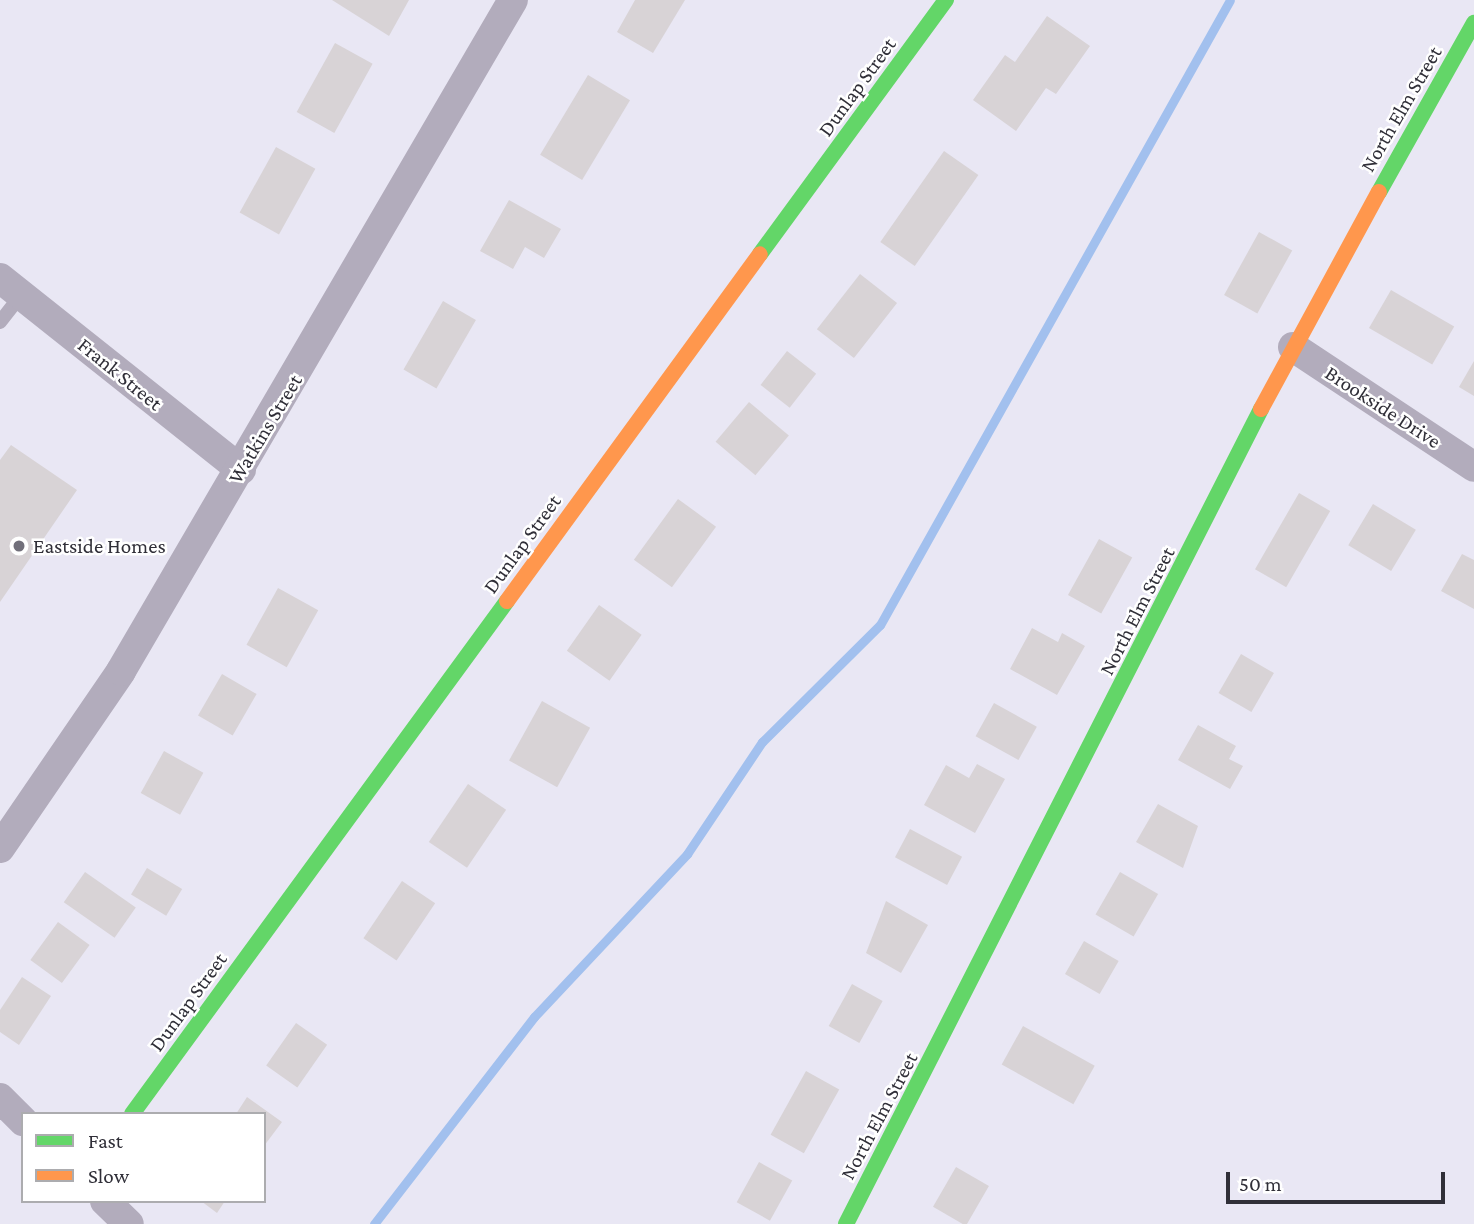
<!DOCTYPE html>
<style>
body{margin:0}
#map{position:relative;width:1474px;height:1224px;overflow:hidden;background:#e9e7f4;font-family:"Crimson Pro",serif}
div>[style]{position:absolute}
.stream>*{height:9px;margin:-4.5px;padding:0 4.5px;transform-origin:4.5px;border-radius:4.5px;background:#a2c0ee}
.building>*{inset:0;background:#d8d3d6;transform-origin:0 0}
.lane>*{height:14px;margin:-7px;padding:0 7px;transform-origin:7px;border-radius:7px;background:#b2acbc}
.street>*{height:30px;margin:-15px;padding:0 15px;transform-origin:15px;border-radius:15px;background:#b2acbc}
.fast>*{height:16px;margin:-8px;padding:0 8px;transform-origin:8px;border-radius:8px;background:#63d668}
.slow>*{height:16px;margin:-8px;padding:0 8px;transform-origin:8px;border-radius:8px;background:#ff974d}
.dots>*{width:19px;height:19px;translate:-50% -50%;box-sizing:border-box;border:4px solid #fff;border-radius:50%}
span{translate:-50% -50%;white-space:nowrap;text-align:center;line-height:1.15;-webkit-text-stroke:5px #fff;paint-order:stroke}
.street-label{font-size:21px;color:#302f38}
.poi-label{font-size:21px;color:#302f38}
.left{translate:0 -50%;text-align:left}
.legend{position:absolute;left:21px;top:1112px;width:245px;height:91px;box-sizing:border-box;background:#fff;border:2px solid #acacaf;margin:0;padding:9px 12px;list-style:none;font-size:21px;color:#302f38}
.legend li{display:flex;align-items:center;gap:14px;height:35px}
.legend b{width:35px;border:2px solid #acacaf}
.scale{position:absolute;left:1226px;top:1172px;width:219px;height:32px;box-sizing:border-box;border:4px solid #302f38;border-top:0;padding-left:9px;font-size:21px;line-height:24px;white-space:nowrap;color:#302f38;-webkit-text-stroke:5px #fff;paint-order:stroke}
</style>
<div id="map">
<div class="stream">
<div style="left:374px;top:1224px;width:262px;rotate:-52.3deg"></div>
<div style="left:534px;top:1017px;width:224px;rotate:-46.8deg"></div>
<div style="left:687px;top:854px;width:135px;rotate:-56.2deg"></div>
<div style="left:762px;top:742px;width:166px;rotate:-44.8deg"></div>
<div style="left:880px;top:625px;width:716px;rotate:-60.75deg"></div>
</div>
<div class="building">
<div style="clip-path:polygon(332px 0,409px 0,389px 36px)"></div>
<div style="clip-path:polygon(635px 0,685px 0,653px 53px,617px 32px)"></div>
<div style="clip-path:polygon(1047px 16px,1090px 46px,1056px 94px,1046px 88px,1016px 131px,973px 100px,1005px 55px,1015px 62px)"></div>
<div style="left:335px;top:43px;width:43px;height:79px;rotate:29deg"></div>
<div style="left:588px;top:75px;width:49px;height:93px;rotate:31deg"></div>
<div style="left:276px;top:147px;width:45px;height:75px;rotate:29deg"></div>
<div style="left:944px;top:151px;width:42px;height:111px;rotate:35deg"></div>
<div style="clip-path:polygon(509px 200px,561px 229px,544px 258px,525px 247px,513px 269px,480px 251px)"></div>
<div style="left:1259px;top:232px;width:38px;height:72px;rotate:29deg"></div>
<div style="left:860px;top:274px;width:47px;height:70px;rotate:38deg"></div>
<div style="left:1391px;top:290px;width:73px;height:44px;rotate:30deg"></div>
<div style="left:443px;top:301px;width:38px;height:79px;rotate:30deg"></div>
<div style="left:787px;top:351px;width:37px;height:43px;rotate:38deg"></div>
<div style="clip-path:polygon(1474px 361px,1474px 396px,1459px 387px)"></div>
<div style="left:749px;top:402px;width:52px;height:52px;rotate:40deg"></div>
<div style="clip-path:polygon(11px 445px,77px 490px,0 602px,0 460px)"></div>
<div style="left:1299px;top:493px;width:36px;height:88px;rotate:30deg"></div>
<div style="left:678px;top:499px;width:47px;height:75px;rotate:36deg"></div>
<div style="left:1373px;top:504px;width:50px;height:48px;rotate:31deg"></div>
<div style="left:1099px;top:539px;width:38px;height:64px;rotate:29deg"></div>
<div style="clip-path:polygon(1462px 554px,1474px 560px,1474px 609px,1441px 591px)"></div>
<div style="left:278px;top:588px;width:46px;height:65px;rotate:29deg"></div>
<div style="left:599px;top:605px;width:52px;height:56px;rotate:35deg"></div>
<div style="clip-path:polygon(1032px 628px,1058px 642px,1062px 633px,1085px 646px,1057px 695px,1010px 669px)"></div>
<div style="left:1241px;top:654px;width:38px;height:45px;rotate:30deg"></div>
<div style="left:222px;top:674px;width:40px;height:48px;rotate:30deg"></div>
<div style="left:542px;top:701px;width:55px;height:68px;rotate:29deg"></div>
<div style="left:994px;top:703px;width:49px;height:38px;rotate:29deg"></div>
<div style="clip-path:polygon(1198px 725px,1236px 746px,1229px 759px,1243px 766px,1230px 789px,1178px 760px)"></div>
<div style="left:164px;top:751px;width:45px;height:48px;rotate:29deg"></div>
<div style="clip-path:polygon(977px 764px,1005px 779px,975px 833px,924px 805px,946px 765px,969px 778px)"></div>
<div style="left:468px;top:784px;width:46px;height:70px;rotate:34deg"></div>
<div style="clip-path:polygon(1158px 804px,1198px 826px,1183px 868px,1136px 842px)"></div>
<div style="left:910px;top:829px;width:59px;height:32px;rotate:28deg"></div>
<div style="left:147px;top:868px;width:41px;height:31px;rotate:31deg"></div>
<div style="left:85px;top:872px;width:62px;height:37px;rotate:35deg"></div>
<div style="left:1120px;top:872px;width:44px;height:49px;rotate:30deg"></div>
<div style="left:402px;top:881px;width:40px;height:69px;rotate:34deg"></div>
<div style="clip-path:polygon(886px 901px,928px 925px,901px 973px,866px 953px)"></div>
<div style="left:58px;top:922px;width:39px;height:47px;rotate:36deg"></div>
<div style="left:1084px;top:941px;width:40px;height:38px;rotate:30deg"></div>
<div style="clip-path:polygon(22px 977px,51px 996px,19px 1045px,0 1032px,0 1010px)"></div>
<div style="left:852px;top:984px;width:35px;height:48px;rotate:29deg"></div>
<div style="left:296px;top:1023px;width:38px;height:52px;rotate:35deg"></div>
<div style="left:1023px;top:1026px;width:82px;height:44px;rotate:29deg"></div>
<div style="left:806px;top:1071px;width:38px;height:73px;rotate:29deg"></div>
<div style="clip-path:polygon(247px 1097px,282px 1122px,264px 1146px,264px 1114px,236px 1114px)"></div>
<div style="left:759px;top:1162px;width:38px;height:46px;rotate:29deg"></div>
<div style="left:956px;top:1167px;width:38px;height:46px;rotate:30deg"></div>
<div style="clip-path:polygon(201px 1201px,225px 1201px,217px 1213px)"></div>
</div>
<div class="lane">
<div style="left:0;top:322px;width:34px;rotate:-52deg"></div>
</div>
<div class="street">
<div style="left:0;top:278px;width:308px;rotate:38.5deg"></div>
<div style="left:1293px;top:347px;width:217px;rotate:33.5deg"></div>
<div style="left:0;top:848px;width:214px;rotate:-55.6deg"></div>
<div style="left:121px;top:671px;width:777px;rotate:-59.71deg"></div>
<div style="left:0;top:1098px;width:33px;rotate:45deg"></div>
<div style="left:105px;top:1201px;width:33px;rotate:44deg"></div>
</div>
<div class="fast">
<div style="left:1379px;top:192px;width:194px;rotate:-60.7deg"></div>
<div style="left:760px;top:254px;width:315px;rotate:-53.8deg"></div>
<div style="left:132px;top:1114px;width:635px;rotate:-53.83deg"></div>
<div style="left:846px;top:1224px;width:915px;rotate:-63.01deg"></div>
</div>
<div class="slow">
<div style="left:1261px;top:409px;width:247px;rotate:-61.5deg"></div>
<div style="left:507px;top:601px;width:429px;rotate:-53.9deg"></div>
</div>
<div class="dots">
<div style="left:19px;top:546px;background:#716f7a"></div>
</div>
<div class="street-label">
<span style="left:857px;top:87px;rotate:-54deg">Dunlap Street</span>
<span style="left:1401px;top:109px;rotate:-60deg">North Elm Street</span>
<span style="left:120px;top:374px;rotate:39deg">Frank Street</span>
<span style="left:1383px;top:407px;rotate:33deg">Brookside Drive</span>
<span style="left:265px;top:429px;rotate:-59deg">Watkins Street</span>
<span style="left:522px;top:544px;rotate:-54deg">Dunlap Street</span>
<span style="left:1137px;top:611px;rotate:-63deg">North Elm Street</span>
<span style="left:188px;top:1002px;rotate:-54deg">Dunlap Street</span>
<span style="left:879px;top:1116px;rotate:-62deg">North Elm Street</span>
</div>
<div class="poi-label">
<span class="left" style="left:33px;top:546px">Eastside Homes</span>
</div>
<ul class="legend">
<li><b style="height:9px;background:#63d668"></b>Fast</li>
<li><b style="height:9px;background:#ff974d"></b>Slow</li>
</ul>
<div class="scale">50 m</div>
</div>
